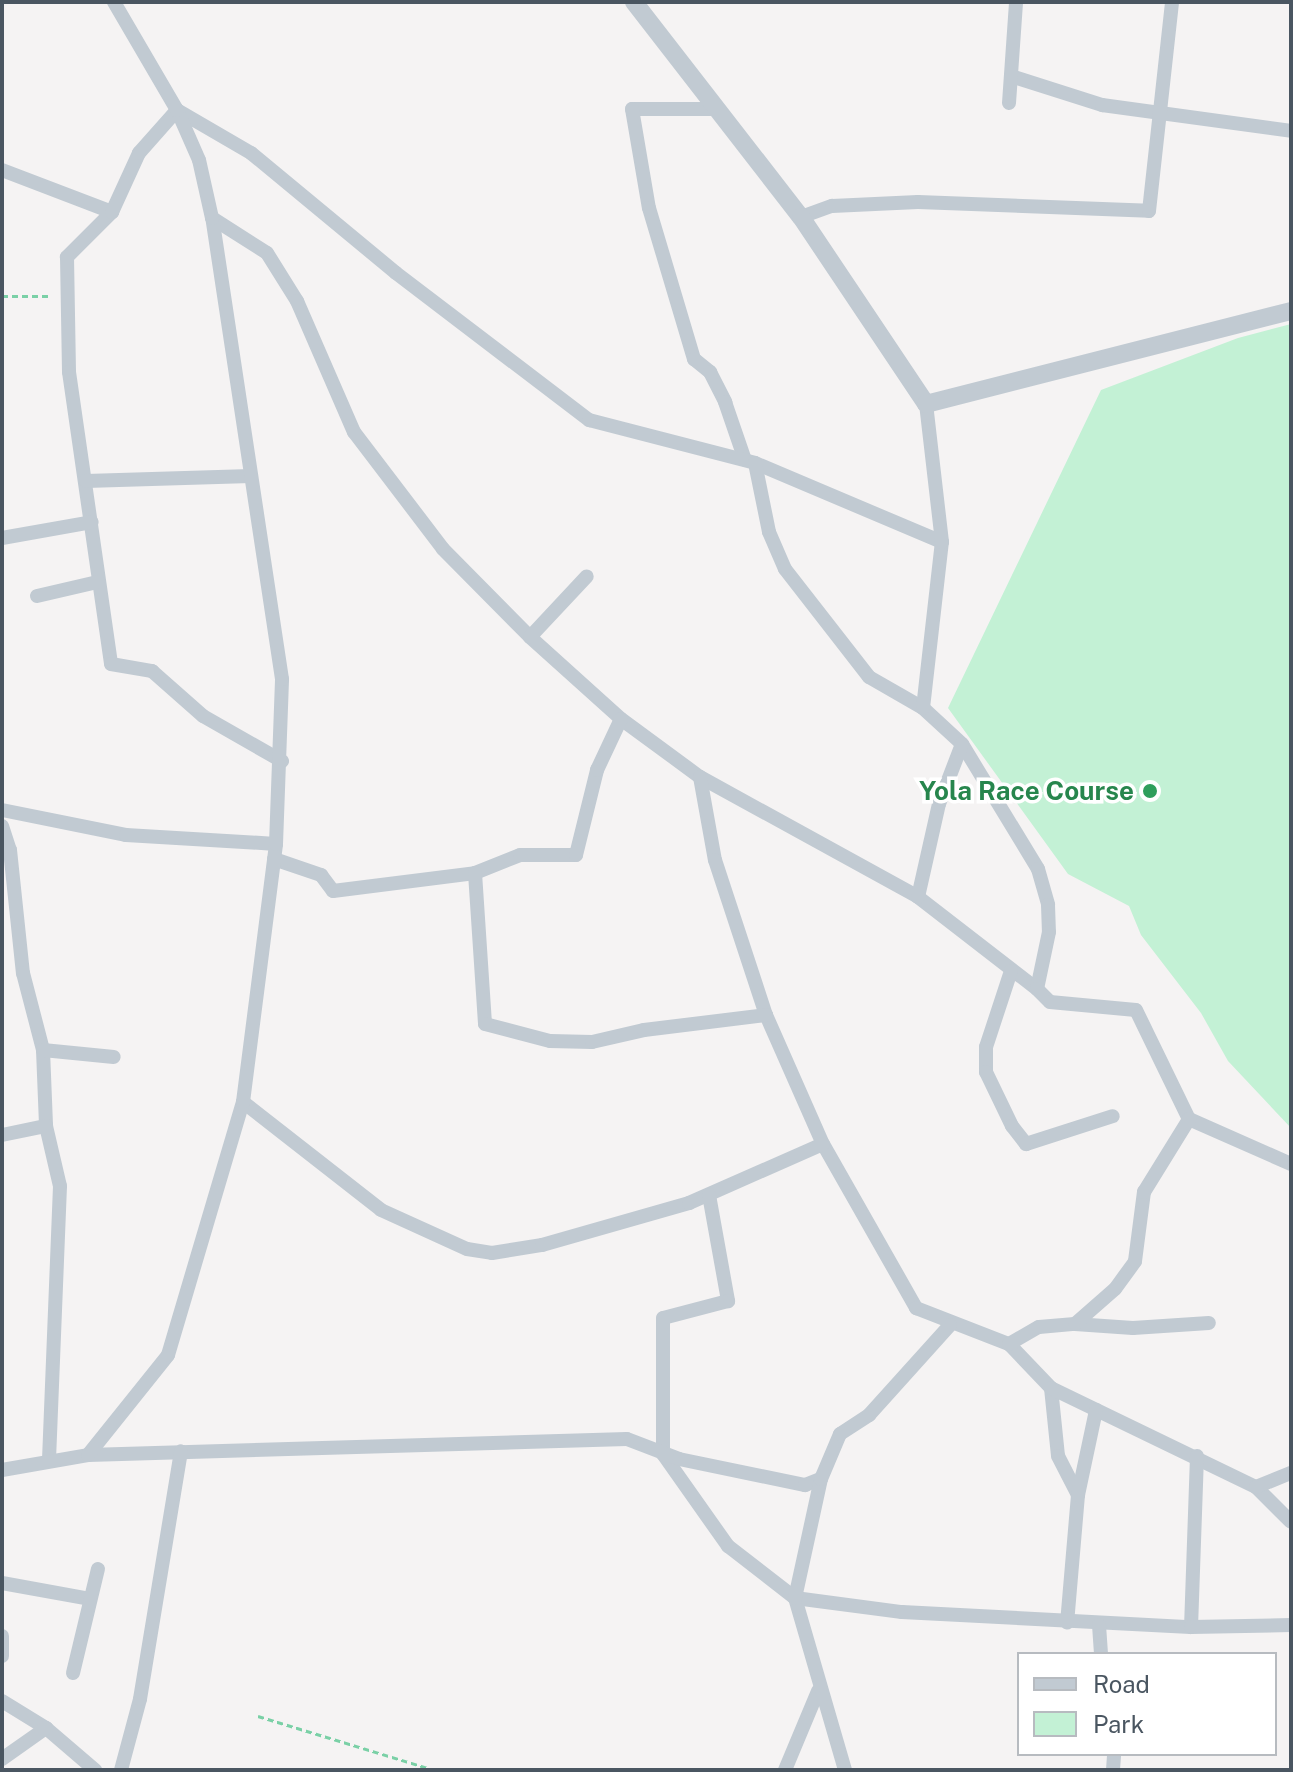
<!DOCTYPE html>
<style>
body{margin:0}
#map{position:relative;width:1293px;height:1772px;overflow:hidden;background:#f5f3f3;font-family:"Public Sans",sans-serif}
div>[style]{position:absolute}
.green>*{inset:0;background:#c3f1d5}
.path>*{height:3px;margin-top:-1.5px;transform-origin:0;background:repeating-linear-gradient(90deg,#7ad0a6 0 6px,transparent 0 10px)}
.minor>*{height:14px;margin:-7px;padding:0 7px;transform-origin:7px;border-radius:7px;background:#c1cad2}
.tertiary>*{height:18px;margin:-9px;padding:0 9px;transform-origin:9px;border-radius:9px;background:#c1cad2}
.dots>*{width:22px;height:22px;translate:-50% -50%;box-sizing:border-box;border:4px solid #fff;border-radius:50%}
span{translate:-50% -50%;white-space:nowrap;text-align:center;line-height:1.15;-webkit-text-stroke:7px #fff;paint-order:stroke}
.leisure-label{font-size:26px;color:#27864d;font-weight:700}
.right{translate:-100% -50%;text-align:right}
.frame{position:absolute;inset:0;border:4px solid #4a5661;pointer-events:none}
.legend{position:absolute;left:1017px;top:1652px;width:260px;height:104px;box-sizing:border-box;background:#fff;border:2px solid #b7bbc0;margin:0;padding:10px 14px;list-style:none;font-size:24px;color:#4a5661}
.legend li{display:flex;align-items:center;gap:16px;height:40px}
.legend b{width:40px;border:2px solid #b7bbc0}
</style>
<div id="map">
<div class="green">
<div style="clip-path:polygon(1291px 324px,1291px 1128px,1228px 1061px,1201px 1013px,1141px 935px,1129px 906px,1068px 874px,948px 708px,1101px 390px,1238px 338px)"></div>
</div>
<div class="path">
<div style="left:2px;top:296px;width:50px"></div>
<div style="left:258px;top:1716px;width:185px;rotate:17deg"></div>
</div>
<div class="minor">
<div style="left:1011px;top:76px;width:96px;rotate:17.7deg"></div>
<div style="left:1102px;top:105px;width:191px;rotate:7.8deg"></div>
<div style="left:1009px;top:103px;width:101px;rotate:-86deg"></div>
<div style="left:715px;top:109px;width:83px;rotate:180deg"></div>
<div style="left:632px;top:109px;width:100px;rotate:80.3deg"></div>
<div style="left:649px;top:208px;width:158px;rotate:73.4deg"></div>
<div style="left:694px;top:359px;width:21px;rotate:39deg"></div>
<div style="left:710px;top:372px;width:34px;rotate:63deg"></div>
<div style="left:725px;top:402px;width:61px;rotate:71deg"></div>
<div style="left:2px;top:170px;width:118px;rotate:20.9deg"></div>
<div style="left:112px;top:212px;width:64px;rotate:135deg"></div>
<div style="left:67px;top:257px;width:115px;rotate:89deg"></div>
<div style="left:69px;top:372px;width:295px;rotate:81.8deg"></div>
<div style="left:111px;top:664px;width:42px;rotate:9.7deg"></div>
<div style="left:152px;top:671px;width:68px;rotate:41.4deg"></div>
<div style="left:203px;top:716px;width:91px;rotate:29.7deg"></div>
<div style="left:112px;top:212px;width:65px;rotate:-65.4deg"></div>
<div style="left:139px;top:153px;width:57px;rotate:-48.5deg"></div>
<div style="left:177px;top:110px;width:86px;rotate:30.2deg"></div>
<div style="left:251px;top:153px;width:188px;rotate:39.6deg"></div>
<div style="left:396px;top:273px;width:243px;rotate:37.3deg"></div>
<div style="left:589px;top:420px;width:171px;rotate:14.5deg"></div>
<div style="left:755px;top:463px;width:203px;rotate:22.9deg"></div>
<div style="left:801px;top:217px;width:33px;rotate:-20deg"></div>
<div style="left:832px;top:206px;width:86px;rotate:-2.7deg"></div>
<div style="left:918px;top:202px;width:231px;rotate:2.2deg"></div>
<div style="left:1149px;top:211px;width:210px;rotate:-83.7deg"></div>
<div style="left:212px;top:218px;width:65px;rotate:32.5deg"></div>
<div style="left:267px;top:253px;width:57px;rotate:58deg"></div>
<div style="left:297px;top:301px;width:143px;rotate:66.5deg"></div>
<div style="left:354px;top:432px;width:147px;rotate:52.7deg"></div>
<div style="left:443px;top:549px;width:124px;rotate:45.3deg"></div>
<div style="left:530px;top:637px;width:122px;rotate:42deg"></div>
<div style="left:621px;top:719px;width:98px;rotate:36.3deg"></div>
<div style="left:700px;top:777px;width:249px;rotate:28.8deg"></div>
<div style="left:918px;top:897px;width:150px;rotate:37.7deg"></div>
<div style="left:755px;top:463px;width:70px;rotate:78.5deg"></div>
<div style="left:769px;top:532px;width:40px;rotate:66.6deg"></div>
<div style="left:785px;top:569px;width:137px;rotate:52.1deg"></div>
<div style="left:869px;top:677px;width:62px;rotate:29.9deg"></div>
<div style="left:923px;top:708px;width:53px;rotate:42.7deg"></div>
<div style="left:962px;top:744px;width:146px;rotate:58.7deg"></div>
<div style="left:1038px;top:869px;width:37px;rotate:74deg"></div>
<div style="left:1048px;top:905px;width:27px;rotate:88deg"></div>
<div style="left:1049px;top:932px;width:58px;rotate:101.9deg"></div>
<div style="left:1037px;top:989px;width:18px;rotate:45deg"></div>
<div style="left:1050px;top:1002px;width:86px;rotate:5.3deg"></div>
<div style="left:1136px;top:1010px;width:121px;rotate:64.1deg"></div>
<div style="left:1189px;top:1119px;width:111px;rotate:23.8deg"></div>
<div style="left:86px;top:481px;width:165px;rotate:-1.7deg"></div>
<div style="left:2px;top:538px;width:91px;rotate:-10.1deg"></div>
<div style="left:37px;top:596px;width:62px;rotate:-13.1deg"></div>
<div style="left:530px;top:637px;width:83px;rotate:-46.9deg"></div>
<div style="left:923px;top:708px;width:167px;rotate:-83.5deg"></div>
<div style="left:942px;top:542px;width:139px;rotate:-96.6deg"></div>
<div style="left:700px;top:777px;width:84px;rotate:79.8deg"></div>
<div style="left:715px;top:860px;width:163px;rotate:71.8deg"></div>
<div style="left:766px;top:1015px;width:141px;rotate:66.2deg"></div>
<div style="left:823px;top:1144px;width:189px;rotate:60.4deg"></div>
<div style="left:916px;top:1308px;width:100px;rotate:21.2deg"></div>
<div style="left:1009px;top:1344px;width:61px;rotate:46.3deg"></div>
<div style="left:1051px;top:1388px;width:68px;rotate:84.1deg"></div>
<div style="left:1058px;top:1456px;width:44px;rotate:62.9deg"></div>
<div style="left:1078px;top:1495px;width:128px;rotate:94.9deg"></div>
<div style="left:2px;top:810px;width:126px;rotate:11.4deg"></div>
<div style="left:126px;top:835px;width:150px;rotate:3.4deg"></div>
<div style="left:2px;top:826px;width:25px;rotate:72deg"></div>
<div style="left:10px;top:850px;width:124px;rotate:84deg"></div>
<div style="left:23px;top:973px;width:80px;rotate:75.4deg"></div>
<div style="left:43px;top:1050px;width:76px;rotate:87.7deg"></div>
<div style="left:46px;top:1126px;width:62px;rotate:76.9deg"></div>
<div style="left:60px;top:1186px;width:273px;rotate:92.3deg"></div>
<div style="left:274px;top:859px;width:50px;rotate:18.8deg"></div>
<div style="left:321px;top:875px;width:20px;rotate:53deg"></div>
<div style="left:333px;top:891px;width:143px;rotate:-7.2deg"></div>
<div style="left:475px;top:873px;width:48px;rotate:-21.8deg"></div>
<div style="left:520px;top:855px;width:56px"></div>
<div style="left:576px;top:855px;width:88px;rotate:-76.1deg"></div>
<div style="left:597px;top:770px;width:56px;rotate:-64.8deg"></div>
<div style="left:475px;top:873px;width:151px;rotate:86.2deg"></div>
<div style="left:485px;top:1024px;width:67px;rotate:14.7deg"></div>
<div style="left:550px;top:1041px;width:42px;rotate:1.4deg"></div>
<div style="left:592px;top:1042px;width:53px;rotate:-13deg"></div>
<div style="left:644px;top:1030px;width:123px;rotate:-7deg"></div>
<div style="left:918px;top:897px;width:95px;rotate:-77.3deg"></div>
<div style="left:939px;top:804px;width:64px;rotate:-69deg"></div>
<div style="left:1011px;top:971px;width:80px;rotate:108.2deg"></div>
<div style="left:986px;top:1047px;width:25px;rotate:90deg"></div>
<div style="left:986px;top:1072px;width:60px;rotate:64.3deg"></div>
<div style="left:1012px;top:1126px;width:23px;rotate:52deg"></div>
<div style="left:1026px;top:1144px;width:91px;rotate:-17.8deg"></div>
<div style="left:43px;top:1050px;width:71px;rotate:5.6deg"></div>
<div style="left:243px;top:1102px;width:175px;rotate:38deg"></div>
<div style="left:381px;top:1210px;width:94px;rotate:24.4deg"></div>
<div style="left:467px;top:1249px;width:25px;rotate:9deg"></div>
<div style="left:492px;top:1253px;width:51px;rotate:-9.1deg"></div>
<div style="left:542px;top:1245px;width:153px;rotate:-15.9deg"></div>
<div style="left:689px;top:1203px;width:146px;rotate:-23.8deg"></div>
<div style="left:2px;top:1135px;width:45px;rotate:-11.6deg"></div>
<div style="left:709px;top:1195px;width:108px;rotate:79.8deg"></div>
<div style="left:728px;top:1301px;width:67px;rotate:165.3deg"></div>
<div style="left:663px;top:1318px;width:136px;rotate:90deg"></div>
<div style="left:663px;top:1454px;width:113px;rotate:54.8deg"></div>
<div style="left:728px;top:1546px;width:85px;rotate:37.8deg"></div>
<div style="left:795px;top:1598px;width:108px;rotate:7.5deg"></div>
<div style="left:902px;top:1612px;width:289px;rotate:3deg"></div>
<div style="left:1075px;top:1324px;width:58px;rotate:3.9deg"></div>
<div style="left:1133px;top:1328px;width:76px;rotate:-3.8deg"></div>
<div style="left:1009px;top:1344px;width:34px;rotate:-30deg"></div>
<div style="left:1039px;top:1327px;width:36px;rotate:-5deg"></div>
<div style="left:1075px;top:1324px;width:53px;rotate:-41.2deg"></div>
<div style="left:1115px;top:1289px;width:34px;rotate:-54deg"></div>
<div style="left:1135px;top:1261px;width:70px;rotate:-82.6deg"></div>
<div style="left:1144px;top:1192px;width:86px;rotate:-58.3deg"></div>
<div style="left:1051px;top:1388px;width:228px;rotate:25.8deg"></div>
<div style="left:1256px;top:1487px;width:49px;rotate:45deg"></div>
<div style="left:88px;top:1455px;width:539px;rotate:-1.7deg"></div>
<div style="left:627px;top:1439px;width:56px;rotate:21deg"></div>
<div style="left:679px;top:1459px;width:129px;rotate:11.7deg"></div>
<div style="left:805px;top:1485px;width:17px;rotate:-21deg"></div>
<div style="left:1197px;top:1456px;width:171px;rotate:92deg"></div>
<div style="left:1191px;top:1627px;width:100px;rotate:-1.1deg"></div>
<div style="left:2px;top:1470px;width:87px;rotate:-9.9deg"></div>
<div style="left:88px;top:1455px;width:128px;rotate:-51.3deg"></div>
<div style="left:168px;top:1355px;width:264px;rotate:-73.5deg"></div>
<div style="left:243px;top:1102px;width:260px;rotate:-82.7deg"></div>
<div style="left:276px;top:844px;width:165px;rotate:-87.9deg"></div>
<div style="left:282px;top:679px;width:466px;rotate:-98.6deg"></div>
<div style="left:212px;top:218px;width:59px;rotate:-102.6deg"></div>
<div style="left:199px;top:160px;width:55px;rotate:-113.7deg"></div>
<div style="left:177px;top:110px;width:125px;rotate:-120.3deg"></div>
<div style="left:1256px;top:1487px;width:38px;rotate:-22deg"></div>
<div style="left:1078px;top:1495px;width:87px;rotate:-78deg"></div>
<div style="left:2px;top:1583px;width:89px;rotate:10.3deg"></div>
<div style="left:1099px;top:1625px;width:29px;rotate:86deg"></div>
<div style="left:2px;top:1636px;width:20px;rotate:90deg"></div>
<div style="left:73px;top:1673px;width:107px;rotate:-76.5deg"></div>
<div style="left:2px;top:1701px;width:52px;rotate:31.5deg"></div>
<div style="left:46px;top:1728px;width:65px;rotate:40.6deg"></div>
<div style="left:2px;top:1759px;width:54px;rotate:-35.2deg"></div>
<div style="left:121px;top:1770px;width:73px;rotate:-75deg"></div>
<div style="left:140px;top:1699px;width:251px;rotate:-80.6deg"></div>
<div style="left:785px;top:1770px;width:86px;rotate:-67.3deg"></div>
<div style="left:845px;top:1770px;width:179px;rotate:-106.2deg"></div>
<div style="left:795px;top:1598px;width:122px;rotate:-77.7deg"></div>
<div style="left:821px;top:1479px;width:49px;rotate:-67.1deg"></div>
<div style="left:840px;top:1434px;width:35px;rotate:-33deg"></div>
<div style="left:869px;top:1415px;width:121px;rotate:-48deg"></div>
<div style="left:1113px;top:1770px;width:16px;rotate:-86deg"></div>
</div>
<div class="tertiary">
<div style="left:634px;top:2px;width:272px;rotate:52.2deg"></div>
<div style="left:801px;top:217px;width:225px;rotate:56.2deg"></div>
<div style="left:926px;top:404px;width:377px;rotate:-14.3deg"></div>
</div>
<div class="dots">
<div style="left:1150px;top:791px;background:#2e9e5b"></div>
</div>
<div class="leisure-label">
<span class="right" style="left:1134px;top:791px">Yola Race Course</span>
</div>
<div class="frame"></div>
<ul class="legend">
<li><b style="height:10px;background:#c1cad2"></b>Road</li>
<li><b style="height:22px;background:#c3f1d5"></b>Park</li>
</ul>
</div>
